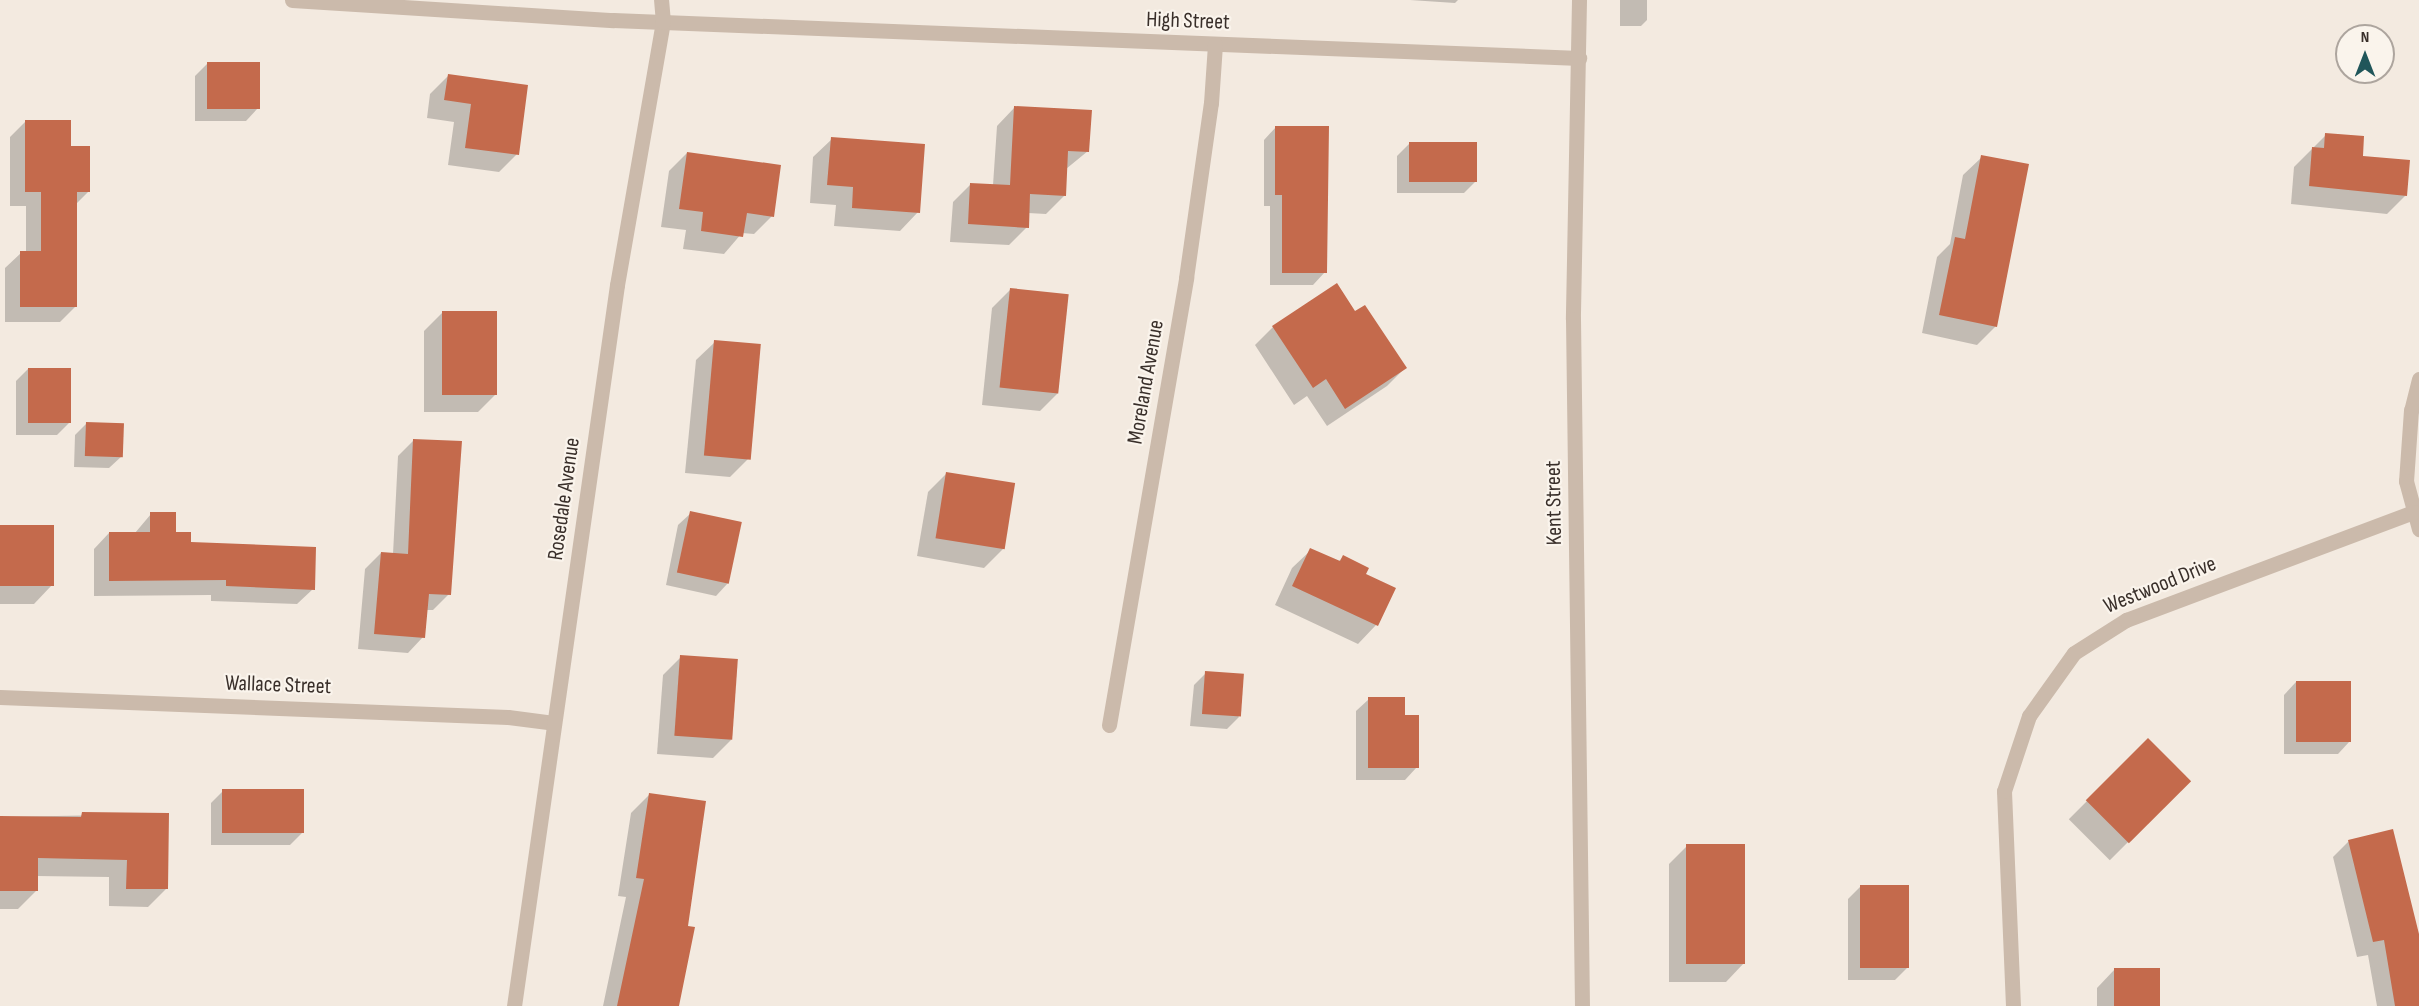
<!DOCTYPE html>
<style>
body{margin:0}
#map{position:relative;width:2419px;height:1006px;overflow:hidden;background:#f3eae0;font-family:"Sofia Sans Condensed",sans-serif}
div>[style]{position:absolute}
.shadow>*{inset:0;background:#0003;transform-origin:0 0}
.building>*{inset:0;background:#c46a4c;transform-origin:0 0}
.minor>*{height:15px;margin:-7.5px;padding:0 7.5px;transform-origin:7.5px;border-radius:7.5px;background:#cbbaab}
.tertiary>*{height:15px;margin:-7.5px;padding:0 7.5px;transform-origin:7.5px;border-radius:7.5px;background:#cbbaab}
span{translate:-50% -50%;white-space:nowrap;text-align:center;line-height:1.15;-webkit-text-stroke:4.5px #faf4ec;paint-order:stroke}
.street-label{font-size:22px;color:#392f2a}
.north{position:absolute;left:2335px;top:24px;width:60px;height:60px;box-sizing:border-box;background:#faf4ec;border:2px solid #ada59e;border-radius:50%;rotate:0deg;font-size:16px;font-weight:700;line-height:24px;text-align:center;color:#392f2a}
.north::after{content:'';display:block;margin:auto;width:21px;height:27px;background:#20565a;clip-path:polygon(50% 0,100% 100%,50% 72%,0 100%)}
</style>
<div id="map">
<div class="shadow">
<div style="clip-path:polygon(1410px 0,1458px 0,1455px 3px)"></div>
<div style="clip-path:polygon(1620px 0,1647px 0,1647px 20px,1641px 26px,1620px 26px)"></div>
<div style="clip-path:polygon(208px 63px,258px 108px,246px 121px,195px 121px,195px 76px)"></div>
<div style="clip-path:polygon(449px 75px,517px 154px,499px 172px,448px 165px,454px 122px,427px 118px,430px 94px)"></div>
<div style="clip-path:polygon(1015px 107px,1088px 151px,1066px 169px,1065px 195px,1046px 214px,1028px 213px,1027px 227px,1009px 245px,950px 242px,953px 202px,971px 184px,993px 185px,997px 126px)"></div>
<div style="clip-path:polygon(25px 122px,70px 147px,89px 191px,76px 204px,76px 306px,60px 322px,5px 322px,5px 268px,21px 253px,26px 253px,26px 206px,10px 206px,10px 137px)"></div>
<div style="clip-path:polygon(1276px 127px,1325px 272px,1313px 285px,1270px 285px,1270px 206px,1264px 206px,1264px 140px)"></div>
<div style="clip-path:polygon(2326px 135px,2361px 157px,2406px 195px,2387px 214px,2291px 204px,2294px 167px)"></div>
<div style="clip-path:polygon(832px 139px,918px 212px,900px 231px,834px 226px,836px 205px,810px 203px,813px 157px)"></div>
<div style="clip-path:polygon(1409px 144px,1476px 181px,1464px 193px,1397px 193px,1397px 156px)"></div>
<div style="clip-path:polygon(687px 153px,772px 216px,754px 234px,742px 233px,724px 254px,683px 249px,686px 230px,661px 227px,669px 171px)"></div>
<div style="clip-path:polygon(1982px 157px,1996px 326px,1977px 345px,1922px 333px,1937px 257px,1950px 244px,1963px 175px)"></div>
<div style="clip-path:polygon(1010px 290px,1058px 393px,1040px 411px,982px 405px,992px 308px)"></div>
<div style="clip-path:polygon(443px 312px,496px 394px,478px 412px,424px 412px,424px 331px)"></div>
<div style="clip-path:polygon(1355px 313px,1405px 368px,1387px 386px,1327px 426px,1307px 396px,1294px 405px,1255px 345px,1273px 327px)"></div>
<div style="clip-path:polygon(715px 342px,748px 459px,730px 477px,685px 473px,696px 360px)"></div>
<div style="clip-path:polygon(28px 369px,69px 423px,57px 435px,16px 435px,16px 381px)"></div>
<div style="clip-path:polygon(87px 423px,122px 456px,109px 468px,74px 467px,75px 435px)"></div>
<div style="clip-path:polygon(414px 440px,449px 594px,433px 610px,426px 610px,423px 637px,408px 653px,358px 649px,365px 569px,381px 553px,393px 554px,398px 456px)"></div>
<div style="clip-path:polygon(947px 473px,1003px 549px,984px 568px,917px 556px,928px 492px)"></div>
<div style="clip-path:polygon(691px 513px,728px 583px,716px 596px,666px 585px,678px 525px)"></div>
<div style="clip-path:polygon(151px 514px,189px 544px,313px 589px,297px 604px,211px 601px,211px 595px,94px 596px,94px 549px,109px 533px,135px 533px)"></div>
<div style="clip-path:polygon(0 527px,52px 585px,34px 604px,0 604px)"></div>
<div style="clip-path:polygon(1311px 550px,1338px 562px,1343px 557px,1376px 625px,1358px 644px,1275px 605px,1292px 568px)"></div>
<div style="clip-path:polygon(681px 657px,731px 740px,713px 758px,657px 754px,663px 675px)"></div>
<div style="clip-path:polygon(1206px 673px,1239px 717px,1227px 729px,1190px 726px,1194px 685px)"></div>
<div style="clip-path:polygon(2296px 682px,2350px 741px,2338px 754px,2284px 754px,2284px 695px)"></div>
<div style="clip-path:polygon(1369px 699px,1404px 716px,1417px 767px,1405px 780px,1356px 780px,1356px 711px)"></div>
<div style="left:2148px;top:740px;width:58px;height:112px;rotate:45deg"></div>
<div style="clip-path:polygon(223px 791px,303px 832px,290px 845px,211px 845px,211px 803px)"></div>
<div style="clip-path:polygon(649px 795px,677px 1006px,603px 1006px,626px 897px,618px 896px,631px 813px)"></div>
<div style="clip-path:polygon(167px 814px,166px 889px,148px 907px,109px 906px,109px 877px,36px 876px,36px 891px,18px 909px,0 909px,0 817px)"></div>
<div style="clip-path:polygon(2349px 841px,2419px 941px,2419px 1006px,2377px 1006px,2368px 955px,2357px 957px,2333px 857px)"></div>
<div style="clip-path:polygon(1687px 846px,1744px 963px,1726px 982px,1669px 982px,1669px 864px)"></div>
<div style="clip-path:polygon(1860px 887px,1908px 967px,1895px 980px,1848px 980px,1848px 899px)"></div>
<div style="clip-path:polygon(2115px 969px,2159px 1006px,2097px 1006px,2097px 988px)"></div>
</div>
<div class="building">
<div style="left:207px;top:62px;width:53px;height:47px"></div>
<div style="clip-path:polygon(448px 74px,528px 85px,519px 155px,465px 148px,471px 104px,444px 100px)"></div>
<div style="clip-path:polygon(1014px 106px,1092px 110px,1089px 152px,1068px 151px,1066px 196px,1030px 194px,1029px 228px,968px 224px,970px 183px,1010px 185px)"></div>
<div style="clip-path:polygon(25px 120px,71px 120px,71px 146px,90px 146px,90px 192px,77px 192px,77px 307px,20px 307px,20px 251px,41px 251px,41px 192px,25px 192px)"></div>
<div style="clip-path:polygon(1275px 126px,1329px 126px,1327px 273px,1282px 273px,1282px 195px,1275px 195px)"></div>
<div style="clip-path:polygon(2325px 133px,2364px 136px,2363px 156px,2410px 160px,2407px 196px,2309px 186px,2312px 147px,2324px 148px)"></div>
<div style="clip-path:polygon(831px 137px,925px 144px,920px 213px,852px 208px,853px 187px,827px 185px)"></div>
<div style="left:1409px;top:142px;width:68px;height:40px"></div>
<div style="clip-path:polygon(687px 152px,781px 165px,774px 217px,747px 213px,743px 237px,701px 231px,703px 212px,679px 209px)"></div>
<div style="clip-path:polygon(1981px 155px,2029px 164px,1997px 327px,1939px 315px,1955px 237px,1965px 239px)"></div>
<div style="clip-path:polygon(1337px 283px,1355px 311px,1365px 305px,1407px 368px,1345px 409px,1326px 379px,1313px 388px,1272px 326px)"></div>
<div style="left:1010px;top:288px;width:59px;height:100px;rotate:6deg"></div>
<div style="left:442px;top:311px;width:55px;height:84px"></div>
<div style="left:714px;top:340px;width:47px;height:116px;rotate:5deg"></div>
<div style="left:28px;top:368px;width:43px;height:55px"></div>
<div style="left:86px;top:422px;width:38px;height:34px;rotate:2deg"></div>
<div style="clip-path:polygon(413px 439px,462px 441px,451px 595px,429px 594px,425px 638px,374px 634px,381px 552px,408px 554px)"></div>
<div style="left:946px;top:472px;width:70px;height:67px;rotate:9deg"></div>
<div style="left:690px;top:511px;width:53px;height:63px;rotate:12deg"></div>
<div style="clip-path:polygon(150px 512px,176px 512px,176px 532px,191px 532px,191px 542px,316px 547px,315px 590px,226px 586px,226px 580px,109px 581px,109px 532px,150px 532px)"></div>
<div style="left:0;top:525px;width:54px;height:61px"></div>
<div style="clip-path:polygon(1310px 548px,1340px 561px,1343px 555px,1369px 568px,1366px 574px,1396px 588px,1378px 626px,1292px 586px)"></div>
<div style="left:680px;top:655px;width:58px;height:81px;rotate:4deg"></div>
<div style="left:1205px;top:671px;width:39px;height:43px;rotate:4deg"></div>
<div style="left:2296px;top:681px;width:55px;height:61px"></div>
<div style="clip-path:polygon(1368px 697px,1405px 697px,1405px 715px,1419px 715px,1419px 768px,1368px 768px)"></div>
<div style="left:2148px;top:738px;width:61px;height:88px;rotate:45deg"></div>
<div style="left:222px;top:789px;width:82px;height:44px"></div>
<div style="clip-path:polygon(649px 793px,706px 801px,688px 926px,695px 927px,679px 1006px,617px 1006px,644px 879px,636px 878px)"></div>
<div style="clip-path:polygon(82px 812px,169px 813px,168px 889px,126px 889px,127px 860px,38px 858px,38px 891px,0 891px,0 816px,81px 817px)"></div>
<div style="clip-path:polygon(2393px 829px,2419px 934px,2419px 1006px,2395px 1006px,2384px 940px,2373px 942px,2348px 840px)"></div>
<div style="left:1686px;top:844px;width:59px;height:120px"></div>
<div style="left:1860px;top:885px;width:49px;height:83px"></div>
<div style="left:2114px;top:968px;width:46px;height:38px"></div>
</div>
<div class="minor">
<div style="left:292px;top:0;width:322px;rotate:3.6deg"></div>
<div style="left:613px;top:20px;width:967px;rotate:2.25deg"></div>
<div style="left:2419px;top:379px;width:32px;rotate:104deg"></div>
<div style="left:2411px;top:410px;width:71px;rotate:94deg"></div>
<div style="left:2406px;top:481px;width:50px;rotate:74.8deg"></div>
<div style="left:0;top:697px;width:508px;rotate:2.25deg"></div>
<div style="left:508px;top:717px;width:46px;rotate:7.4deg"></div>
<div style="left:1109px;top:725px;width:454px;rotate:-80.2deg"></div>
<div style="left:1186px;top:278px;width:177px;rotate:-81.9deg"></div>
<div style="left:1211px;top:103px;width:59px;rotate:-86.1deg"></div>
<div style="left:514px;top:1006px;width:728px;rotate:-81.87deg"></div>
<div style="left:617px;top:285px;width:267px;rotate:-80.1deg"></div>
<div style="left:663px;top:22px;width:22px;rotate:-95deg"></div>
<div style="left:2013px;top:1006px;width:215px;rotate:-92.4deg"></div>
<div style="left:2004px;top:791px;width:79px;rotate:-71.6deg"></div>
<div style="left:2029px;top:716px;width:77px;rotate:-54.5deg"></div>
<div style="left:2074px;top:653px;width:62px;rotate:-32.4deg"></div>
<div style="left:2126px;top:620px;width:307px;rotate:-20.6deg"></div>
</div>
<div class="tertiary">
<div style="left:1579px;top:0;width:319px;rotate:91.1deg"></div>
<div style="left:1573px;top:319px;width:687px;rotate:89.25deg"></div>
</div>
<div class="street-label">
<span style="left:1188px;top:21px;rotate:2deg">High Street</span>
<span style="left:1146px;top:382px;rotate:-80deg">Moreland Avenue</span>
<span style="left:564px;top:499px;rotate:-82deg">Rosedale Avenue</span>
<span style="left:1554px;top:503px;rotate:-91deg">Kent Street</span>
<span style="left:2160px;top:585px;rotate:-22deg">Westwood Drive</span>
<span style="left:278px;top:685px;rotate:2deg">Wallace Street</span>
</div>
<div class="north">N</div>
</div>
